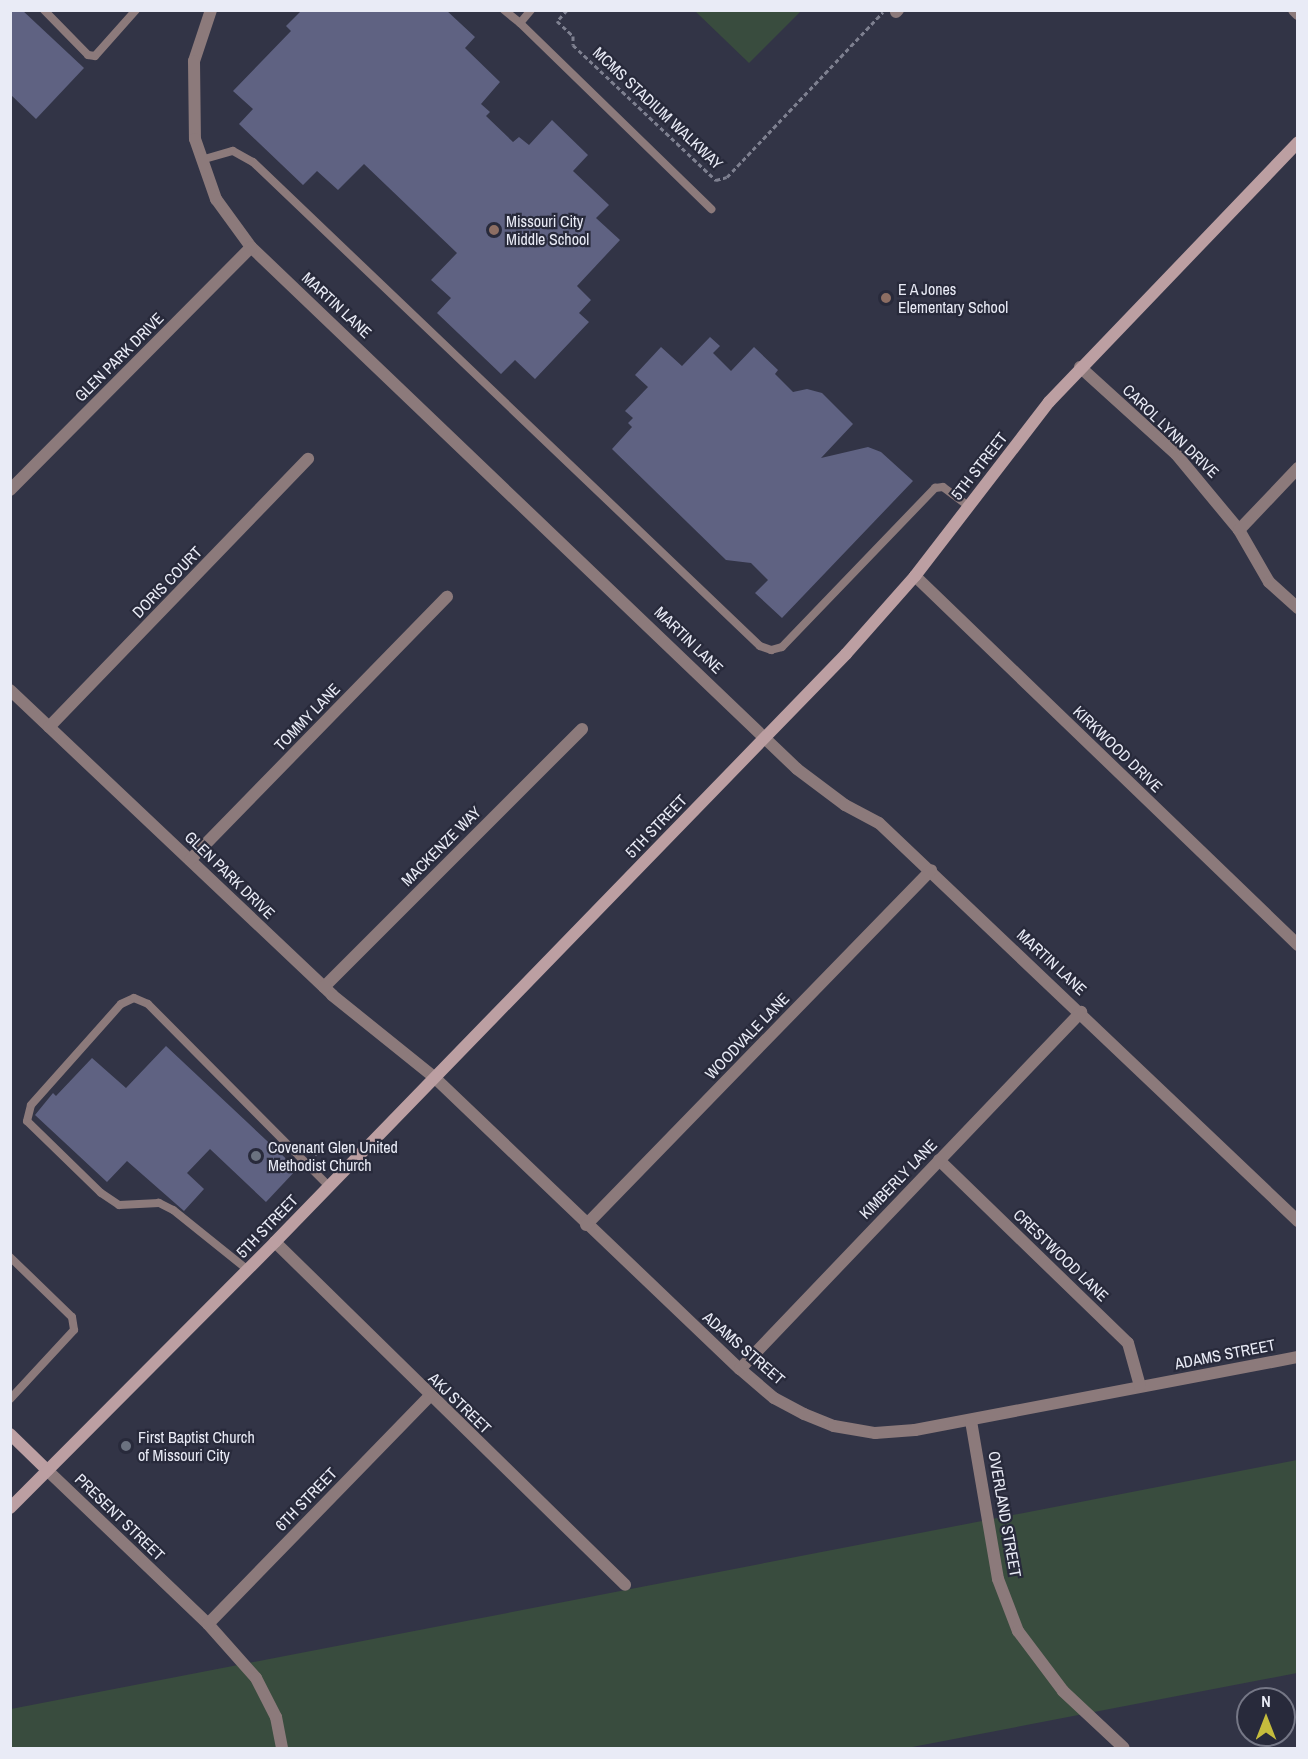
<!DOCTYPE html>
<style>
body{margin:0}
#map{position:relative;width:1308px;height:1759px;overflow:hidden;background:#323446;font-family:"Archivo Narrow",sans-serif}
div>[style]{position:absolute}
.green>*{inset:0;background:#394c3e}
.building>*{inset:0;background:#5f6282}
.path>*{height:3px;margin-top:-1.5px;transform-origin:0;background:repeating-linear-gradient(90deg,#7e8090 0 4.5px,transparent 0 7.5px)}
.lane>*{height:8px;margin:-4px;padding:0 4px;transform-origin:4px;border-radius:4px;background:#8c7a7b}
.street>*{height:12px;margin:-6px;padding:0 6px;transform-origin:6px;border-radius:6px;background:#8c7a7b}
.secondary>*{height:12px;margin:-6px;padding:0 6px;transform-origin:6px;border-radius:6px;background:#bc9fa2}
.dots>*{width:16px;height:16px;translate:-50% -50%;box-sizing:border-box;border:3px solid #282a3b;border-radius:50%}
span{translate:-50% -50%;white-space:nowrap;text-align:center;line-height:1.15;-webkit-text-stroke:4.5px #282a3b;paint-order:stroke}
.street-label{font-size:16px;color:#e9ebf6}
.poi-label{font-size:16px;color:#e9ebf6}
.left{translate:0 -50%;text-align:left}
.frame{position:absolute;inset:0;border:12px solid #e9ebf6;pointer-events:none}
.north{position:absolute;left:1236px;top:1687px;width:60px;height:60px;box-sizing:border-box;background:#282a3b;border:2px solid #757786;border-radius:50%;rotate:0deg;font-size:16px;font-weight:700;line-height:24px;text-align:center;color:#e9ebf6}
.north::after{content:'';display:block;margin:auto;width:21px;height:27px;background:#c5bc3d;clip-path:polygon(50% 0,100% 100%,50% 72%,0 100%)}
</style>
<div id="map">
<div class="green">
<div style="clip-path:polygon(695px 11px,801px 11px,749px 63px)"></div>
<div style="clip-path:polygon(1297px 1460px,1297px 1673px,907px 1748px,11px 1748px,11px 1709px)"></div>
</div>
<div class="building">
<div style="clip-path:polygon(10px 10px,22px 10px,84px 68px,36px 119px,10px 94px)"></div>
<div style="clip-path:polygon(302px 10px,446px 10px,475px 37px,465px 48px,500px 82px,481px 104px,490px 112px,486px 116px,513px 142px,519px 137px,529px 145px,552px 120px,588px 155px,573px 171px,609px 205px,596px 218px,620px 240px,577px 286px,591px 300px,579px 313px,589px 322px,535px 379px,515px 360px,501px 374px,437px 313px,451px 298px,431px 280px,457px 253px,364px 164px,338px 190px,317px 171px,303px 185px,239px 124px,253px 109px,233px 91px,291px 31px,286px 26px)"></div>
<div style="clip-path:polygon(710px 337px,720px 346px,713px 353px,731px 371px,754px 347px,778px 370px,775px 374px,793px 392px,807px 389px,822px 393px,853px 424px,821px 458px,868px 447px,881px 452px,913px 481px,782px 618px,755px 593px,768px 580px,751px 563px,726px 560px,612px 449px,632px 427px,628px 423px,633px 418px,625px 411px,648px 387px,635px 375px,661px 347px,682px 366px)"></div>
<div style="clip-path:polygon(166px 1046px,297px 1169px,266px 1202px,210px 1149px,187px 1173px,204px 1189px,184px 1211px,127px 1161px,107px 1182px,35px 1115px,53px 1093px,56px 1096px,92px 1058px,126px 1088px)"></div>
</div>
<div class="path">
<div style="left:567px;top:10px;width:15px;rotate:132deg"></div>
<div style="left:557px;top:21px;width:22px;rotate:43deg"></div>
<div style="left:573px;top:36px;width:9px;rotate:90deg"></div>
<div style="left:573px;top:45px;width:197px;rotate:43.4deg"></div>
<div style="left:716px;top:180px;width:11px;rotate:-15deg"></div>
<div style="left:727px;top:177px;width:227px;rotate:-46.6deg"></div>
<div style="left:315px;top:1155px;width:16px;rotate:-55deg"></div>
</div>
<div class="lane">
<div style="left:44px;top:10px;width:63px;rotate:45.6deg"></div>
<div style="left:88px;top:55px;width:7px;rotate:8deg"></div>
<div style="left:95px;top:56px;width:62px;rotate:-48.3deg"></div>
<div style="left:504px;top:10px;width:21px;rotate:39deg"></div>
<div style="left:531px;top:10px;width:17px;rotate:130deg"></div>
<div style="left:520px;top:23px;width:267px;rotate:44.2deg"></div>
<div style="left:201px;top:160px;width:33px;rotate:-16deg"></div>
<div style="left:233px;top:151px;width:23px;rotate:29deg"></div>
<div style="left:253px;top:162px;width:701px;rotate:43.67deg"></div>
<div style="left:760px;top:646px;width:12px;rotate:20deg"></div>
<div style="left:771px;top:650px;width:11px;rotate:-15deg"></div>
<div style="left:782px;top:647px;width:221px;rotate:-46.1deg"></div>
<div style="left:935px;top:488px;width:8px;rotate:-7deg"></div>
<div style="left:943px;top:487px;width:31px;rotate:37deg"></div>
<div style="left:10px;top:1257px;width:86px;rotate:44.1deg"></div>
<div style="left:72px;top:1317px;width:13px;rotate:81deg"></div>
<div style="left:74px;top:1330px;width:94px;rotate:132.8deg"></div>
<div style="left:248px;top:1270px;width:96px;rotate:-141.3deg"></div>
<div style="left:173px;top:1210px;width:16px;rotate:-153deg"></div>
<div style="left:159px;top:1203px;width:40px;rotate:177.1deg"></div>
<div style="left:119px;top:1205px;width:22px;rotate:-146deg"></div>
<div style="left:101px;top:1193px;width:103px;rotate:-135.8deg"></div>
<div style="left:27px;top:1121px;width:16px;rotate:-76deg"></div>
<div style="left:31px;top:1105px;width:135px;rotate:-48.3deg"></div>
<div style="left:121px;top:1004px;width:14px;rotate:-25deg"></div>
<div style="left:134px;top:998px;width:15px;rotate:23deg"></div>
<div style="left:148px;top:1004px;width:257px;rotate:45.2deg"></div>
</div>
<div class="street">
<div style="left:211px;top:10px;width:54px;rotate:108.4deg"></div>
<div style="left:194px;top:61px;width:78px;rotate:89.3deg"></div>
<div style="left:195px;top:139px;width:64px;rotate:70.7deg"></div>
<div style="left:216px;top:199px;width:59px;rotate:53.9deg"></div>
<div style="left:251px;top:247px;width:755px;rotate:43.71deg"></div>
<div style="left:797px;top:769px;width:60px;rotate:36.9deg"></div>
<div style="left:845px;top:805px;width:38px;rotate:28deg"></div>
<div style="left:879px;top:823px;width:578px;rotate:43.53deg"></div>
<div style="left:1294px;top:10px;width:6px;rotate:45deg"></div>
<div style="left:896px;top:12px;width:3px;rotate:-45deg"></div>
<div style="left:1080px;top:367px;width:130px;rotate:42.2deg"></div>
<div style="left:1176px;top:454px;width:99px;rotate:50.3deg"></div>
<div style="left:1239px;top:530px;width:60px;rotate:60deg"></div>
<div style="left:1269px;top:582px;width:39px;rotate:42deg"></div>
<div style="left:10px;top:490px;width:342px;rotate:-45.2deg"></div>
<div style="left:1239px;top:530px;width:86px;rotate:-46.4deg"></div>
<div style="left:915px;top:576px;width:532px;rotate:43.93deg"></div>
<div style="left:10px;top:690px;width:444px;rotate:43.4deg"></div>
<div style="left:332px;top:995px;width:131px;rotate:38.8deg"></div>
<div style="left:434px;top:1077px;width:423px;rotate:43.7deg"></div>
<div style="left:740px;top:1369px;width:45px;rotate:40.5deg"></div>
<div style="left:774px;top:1398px;width:34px;rotate:28deg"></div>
<div style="left:804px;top:1414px;width:32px;rotate:22deg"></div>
<div style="left:834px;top:1426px;width:42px;rotate:9.7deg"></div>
<div style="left:875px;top:1433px;width:40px;rotate:-4.3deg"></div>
<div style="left:915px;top:1430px;width:390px;rotate:-10.8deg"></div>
<div style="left:49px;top:727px;width:373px;rotate:-46deg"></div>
<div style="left:190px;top:860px;width:368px;rotate:-45.7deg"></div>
<div style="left:324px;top:987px;width:365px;rotate:-45deg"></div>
<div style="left:939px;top:1160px;width:263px;rotate:44.1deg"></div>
<div style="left:1128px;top:1343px;width:45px;rotate:74.4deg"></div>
<div style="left:586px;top:1225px;width:495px;rotate:-45.8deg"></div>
<div style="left:275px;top:1242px;width:490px;rotate:44.4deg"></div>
<div style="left:740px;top:1369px;width:494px;rotate:-46.3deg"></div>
<div style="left:971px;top:1421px;width:160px;rotate:80.3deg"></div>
<div style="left:998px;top:1579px;width:56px;rotate:69deg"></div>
<div style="left:1018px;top:1631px;width:75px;rotate:53.1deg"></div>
<div style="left:1063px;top:1691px;width:83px;rotate:43.1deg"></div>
<div style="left:47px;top:1470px;width:223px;rotate:43.7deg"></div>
<div style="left:208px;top:1624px;width:72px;rotate:48.4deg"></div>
<div style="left:256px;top:1678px;width:44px;rotate:62.9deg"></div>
<div style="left:276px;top:1717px;width:32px;rotate:79deg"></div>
<div style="left:208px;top:1624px;width:317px;rotate:-45.8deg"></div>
</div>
<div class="secondary">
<div style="left:10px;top:1434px;width:52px;rotate:44.2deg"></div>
<div style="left:10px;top:1508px;width:375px;rotate:-45.1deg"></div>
<div style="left:275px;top:1242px;width:820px;rotate:-45.84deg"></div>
<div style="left:846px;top:654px;width:104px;rotate:-48.5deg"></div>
<div style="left:915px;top:576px;width:220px;rotate:-52.4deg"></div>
<div style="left:1049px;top:402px;width:360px;rotate:-46.2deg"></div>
</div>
<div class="dots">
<div style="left:494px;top:230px;background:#8d6e63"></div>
<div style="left:886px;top:298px;background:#8d6e63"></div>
<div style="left:256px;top:1156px;background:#6b7280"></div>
<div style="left:126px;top:1446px;background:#6b7280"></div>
</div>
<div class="street-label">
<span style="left:658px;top:108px;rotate:43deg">MCMS STADIUM WALKWAY</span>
<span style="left:337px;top:305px;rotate:43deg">MARTIN LANE</span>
<span style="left:119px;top:357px;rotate:-45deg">GLEN PARK DRIVE</span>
<span style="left:1171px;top:431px;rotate:44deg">CAROL LYNN DRIVE</span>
<span style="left:979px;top:466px;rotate:-52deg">5TH STREET</span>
<span style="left:167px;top:582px;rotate:-46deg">DORIS COURT</span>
<span style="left:689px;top:640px;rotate:44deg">MARTIN LANE</span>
<span style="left:307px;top:717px;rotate:-46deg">TOMMY LANE</span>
<span style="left:1118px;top:749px;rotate:44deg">KIRKWOOD DRIVE</span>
<span style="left:656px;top:826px;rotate:-46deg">5TH STREET</span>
<span style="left:441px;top:846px;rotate:-45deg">MACKENZE WAY</span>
<span style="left:230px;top:875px;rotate:44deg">GLEN PARK DRIVE</span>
<span style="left:1052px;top:962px;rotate:43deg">MARTIN LANE</span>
<span style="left:747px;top:1036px;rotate:-46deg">WOODVALE LANE</span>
<span style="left:898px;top:1179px;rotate:-46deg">KIMBERLY LANE</span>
<span style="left:267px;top:1226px;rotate:-46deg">5TH STREET</span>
<span style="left:1061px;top:1255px;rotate:44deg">CRESTWOOD LANE</span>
<span style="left:744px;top:1348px;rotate:41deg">ADAMS STREET</span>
<span style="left:1225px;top:1354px;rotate:-11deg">ADAMS STREET</span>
<span style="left:460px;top:1403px;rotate:44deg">AKJ STREET</span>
<span style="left:306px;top:1499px;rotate:-46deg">6TH STREET</span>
<span style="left:1005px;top:1514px;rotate:80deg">OVERLAND STREET</span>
<span style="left:120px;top:1517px;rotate:44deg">PRESENT STREET</span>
</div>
<div class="poi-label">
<span class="left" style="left:506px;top:230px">Missouri City<br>Middle School</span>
<span class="left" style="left:898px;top:298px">E A Jones<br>Elementary School</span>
<span class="left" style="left:268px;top:1156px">Covenant Glen United<br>Methodist Church</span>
<span class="left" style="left:138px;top:1446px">First Baptist Church<br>of Missouri City</span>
</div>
<div class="frame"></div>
<div class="north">N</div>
</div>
